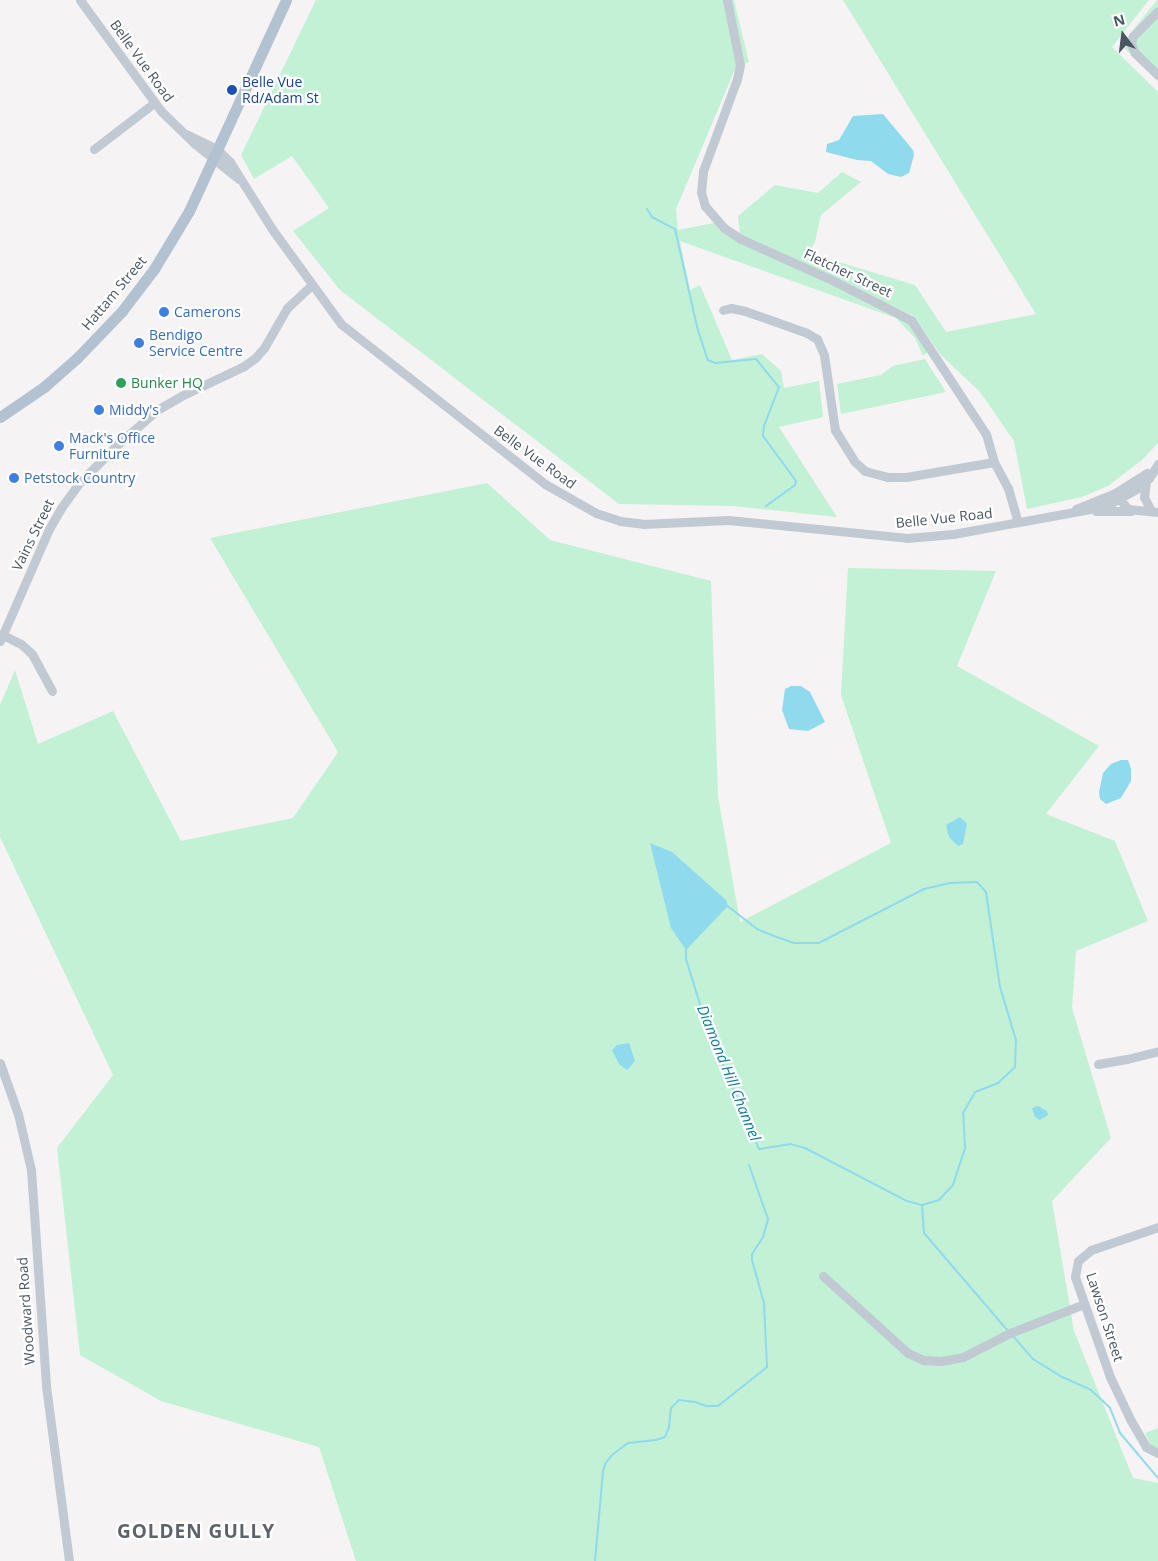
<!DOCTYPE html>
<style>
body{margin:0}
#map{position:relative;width:1158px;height:1561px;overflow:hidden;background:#f5f3f3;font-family:"Open Sans",sans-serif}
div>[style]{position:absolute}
.green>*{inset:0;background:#c3f1d5}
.water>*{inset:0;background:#90daee}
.stream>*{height:2px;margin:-1px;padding:0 1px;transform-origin:1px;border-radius:1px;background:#90daee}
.minor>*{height:9px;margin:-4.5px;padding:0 4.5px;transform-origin:4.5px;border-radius:4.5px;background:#c1cad2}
.major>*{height:11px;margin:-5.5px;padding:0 5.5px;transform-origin:5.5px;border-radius:5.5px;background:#b3c2d1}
.dots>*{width:14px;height:14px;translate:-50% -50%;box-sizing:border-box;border:2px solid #fff;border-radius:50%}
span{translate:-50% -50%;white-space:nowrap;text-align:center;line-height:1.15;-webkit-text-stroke:4.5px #fff;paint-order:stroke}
.street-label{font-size:14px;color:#4a5661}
.transit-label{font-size:14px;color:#164399}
.left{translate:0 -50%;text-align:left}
.shop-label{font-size:14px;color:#366cbe}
.leisure-label{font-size:14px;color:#27864d}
.water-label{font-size:15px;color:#0c7c9b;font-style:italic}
.district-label{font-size:19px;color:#5f6368;font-weight:700;letter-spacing:1px}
.north{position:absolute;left:1098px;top:10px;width:50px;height:50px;-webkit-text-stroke:4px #fff;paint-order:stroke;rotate:345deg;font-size:14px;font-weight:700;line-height:20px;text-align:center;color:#4a5661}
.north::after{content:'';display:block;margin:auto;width:18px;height:22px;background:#4a5661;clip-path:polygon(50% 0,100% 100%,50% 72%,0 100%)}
</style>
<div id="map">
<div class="green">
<div style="clip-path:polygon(316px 0,734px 0,749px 62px,736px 67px,676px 209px,678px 230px,714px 223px,913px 325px,928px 352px,923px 356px,915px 338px,896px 318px,680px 241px,690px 290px,700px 285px,732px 360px,762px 354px,781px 371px,784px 388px,819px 381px,823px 417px,779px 427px,837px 517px,733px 506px,619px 504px,340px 290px,293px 231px,329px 208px,292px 156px,254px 179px,241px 155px)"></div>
<div style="clip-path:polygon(843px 0,1149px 0,1112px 47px,1158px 92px,1158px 443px,1142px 460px,1108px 486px,1082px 497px,1027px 509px,1014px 441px,980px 392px,940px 354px,914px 316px,740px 235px,738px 216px,775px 185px,818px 193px,842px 172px,861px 182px,821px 215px,815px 242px,809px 253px,915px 285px,946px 332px,1036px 314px)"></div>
<div style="clip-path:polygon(1157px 0,1158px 0,1158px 81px,1121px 45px)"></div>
<div style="clip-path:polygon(925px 359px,946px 392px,841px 414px,837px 384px,881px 375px,893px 366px)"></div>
<div style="clip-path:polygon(487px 483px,550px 540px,711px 581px,718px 796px,740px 922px,891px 843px,841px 695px,848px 568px,996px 571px,957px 666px,1099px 746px,1046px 814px,1115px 841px,1148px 921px,1076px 951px,1072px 1008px,1111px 1138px,1052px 1201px,1074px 1331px,1133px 1478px,1158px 1483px,1158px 1561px,356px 1561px,319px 1447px,161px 1401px,80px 1355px,57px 1148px,113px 1075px,0 837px,0 705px,15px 670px,38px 744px,113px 711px,181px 841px,293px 818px,338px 752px,210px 538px)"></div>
<div style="clip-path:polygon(1158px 1428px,1158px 1448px,1151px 1446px,1145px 1433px)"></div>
</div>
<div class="water">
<div style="clip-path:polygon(883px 114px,913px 150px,914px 155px,909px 173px,901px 177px,888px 174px,871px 161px,857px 160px,826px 152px,827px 144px,839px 140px,853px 116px)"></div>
<div style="clip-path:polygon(791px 686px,801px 686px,810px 692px,825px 722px,808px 731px,789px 729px,782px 710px,785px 689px)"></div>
<div style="clip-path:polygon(1121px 760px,1128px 760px,1131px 769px,1131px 781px,1121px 798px,1106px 804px,1100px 799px,1099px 792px,1103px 773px,1111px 764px)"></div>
<div style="clip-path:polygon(960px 817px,967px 824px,963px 844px,958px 846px,949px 837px,946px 825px)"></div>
<div style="clip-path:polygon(650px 843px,672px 852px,726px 900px,728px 906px,686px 950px,671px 928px)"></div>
<div style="clip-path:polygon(629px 1043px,635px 1061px,627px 1070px,619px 1064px,612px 1050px,617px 1045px)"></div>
<div style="clip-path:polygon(1038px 1106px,1047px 1111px,1048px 1115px,1040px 1120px,1035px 1117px,1032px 1108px)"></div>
</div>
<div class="stream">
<div style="left:647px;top:209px;width:9px;rotate:58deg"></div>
<div style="left:652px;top:217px;width:26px;rotate:28deg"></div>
<div style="left:675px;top:229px;width:100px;rotate:77.3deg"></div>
<div style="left:697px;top:327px;width:35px;rotate:72deg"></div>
<div style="left:708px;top:360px;width:8px;rotate:23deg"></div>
<div style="left:715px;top:363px;width:41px;rotate:-5.6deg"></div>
<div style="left:756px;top:359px;width:36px;rotate:51deg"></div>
<div style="left:779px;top:387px;width:42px;rotate:111deg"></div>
<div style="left:764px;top:426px;width:10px;rotate:96deg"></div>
<div style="left:763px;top:436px;width:56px;rotate:53.7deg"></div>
<div style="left:796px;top:481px;width:4px;rotate:104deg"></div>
<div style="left:795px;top:485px;width:36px;rotate:144deg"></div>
<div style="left:686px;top:950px;width:9px;rotate:90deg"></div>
<div style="left:686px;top:959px;width:71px;rotate:72.8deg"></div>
<div style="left:707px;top:1027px;width:133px;rotate:66.9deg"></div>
<div style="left:759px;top:1149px;width:31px;rotate:-9deg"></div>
<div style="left:790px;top:1144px;width:16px;rotate:15deg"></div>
<div style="left:805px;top:1148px;width:115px;rotate:27.5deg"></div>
<div style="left:907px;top:1201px;width:16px;rotate:15deg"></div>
<div style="left:922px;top:1205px;width:18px;rotate:-16deg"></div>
<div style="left:939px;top:1200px;width:21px;rotate:-47deg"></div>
<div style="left:953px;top:1185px;width:40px;rotate:-72deg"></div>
<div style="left:965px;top:1147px;width:34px;rotate:-93deg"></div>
<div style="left:963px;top:1113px;width:24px;rotate:-60deg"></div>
<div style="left:975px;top:1092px;width:25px;rotate:-21deg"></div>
<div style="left:998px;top:1083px;width:23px;rotate:-43deg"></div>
<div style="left:1015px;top:1067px;width:27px;rotate:-88deg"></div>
<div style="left:1016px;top:1040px;width:55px;rotate:-106.8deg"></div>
<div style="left:1000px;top:987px;width:96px;rotate:-98.4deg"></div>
<div style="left:986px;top:892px;width:13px;rotate:-132deg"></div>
<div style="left:977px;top:882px;width:27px;rotate:178deg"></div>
<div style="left:950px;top:883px;width:27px;rotate:167deg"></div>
<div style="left:924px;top:889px;width:118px;rotate:152.8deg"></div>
<div style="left:819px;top:943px;width:25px;rotate:180deg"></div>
<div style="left:794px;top:943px;width:21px;rotate:-161deg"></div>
<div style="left:774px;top:936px;width:18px;rotate:-158deg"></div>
<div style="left:757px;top:929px;width:37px;rotate:-142deg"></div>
<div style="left:922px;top:1205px;width:28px;rotate:86deg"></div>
<div style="left:924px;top:1233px;width:129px;rotate:49.4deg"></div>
<div style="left:1013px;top:1336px;width:30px;rotate:49deg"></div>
<div style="left:1033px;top:1359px;width:32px;rotate:32deg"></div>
<div style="left:1060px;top:1376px;width:34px;rotate:24deg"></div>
<div style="left:1091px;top:1390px;width:26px;rotate:43deg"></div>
<div style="left:1110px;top:1408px;width:27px;rotate:68deg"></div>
<div style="left:1120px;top:1433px;width:59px;rotate:49.8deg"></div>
<div style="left:595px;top:1561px;width:89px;rotate:-84.9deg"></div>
<div style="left:603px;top:1472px;width:8px;rotate:-76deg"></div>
<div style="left:605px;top:1464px;width:11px;rotate:-52deg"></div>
<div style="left:612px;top:1455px;width:20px;rotate:-37deg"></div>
<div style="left:628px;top:1443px;width:28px;rotate:-6deg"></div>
<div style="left:656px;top:1440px;width:9px;rotate:-18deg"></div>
<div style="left:665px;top:1437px;width:11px;rotate:-68deg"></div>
<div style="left:669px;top:1427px;width:19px;rotate:-84deg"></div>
<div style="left:671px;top:1408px;width:11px;rotate:-45deg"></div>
<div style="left:679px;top:1400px;width:16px;rotate:7deg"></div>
<div style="left:695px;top:1402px;width:12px;rotate:20deg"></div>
<div style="left:706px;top:1406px;width:12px"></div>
<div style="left:718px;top:1406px;width:63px;rotate:-38.5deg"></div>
<div style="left:767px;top:1367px;width:64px;rotate:-92.7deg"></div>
<div style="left:764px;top:1303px;width:45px;rotate:-105.6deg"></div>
<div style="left:752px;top:1260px;width:6px;rotate:-90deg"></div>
<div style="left:752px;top:1254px;width:20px;rotate:-57deg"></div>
<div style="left:763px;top:1237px;width:19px;rotate:-74deg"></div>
<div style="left:768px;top:1219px;width:57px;rotate:-109.4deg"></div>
</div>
<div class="minor">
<div style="left:80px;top:0;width:137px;rotate:53.9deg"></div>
<div style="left:161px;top:111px;width:47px;rotate:44.1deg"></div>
<div style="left:195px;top:144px;width:56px;rotate:38.5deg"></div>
<div style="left:727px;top:0;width:66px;rotate:78.7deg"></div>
<div style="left:740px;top:65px;width:14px;rotate:102deg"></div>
<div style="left:737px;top:79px;width:98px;rotate:110.3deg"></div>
<div style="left:703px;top:171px;width:21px;rotate:95deg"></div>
<div style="left:701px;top:192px;width:15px;rotate:74deg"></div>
<div style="left:705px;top:206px;width:29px;rotate:49deg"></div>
<div style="left:724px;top:228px;width:20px;rotate:33deg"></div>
<div style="left:741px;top:239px;width:102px;rotate:24.3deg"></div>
<div style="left:834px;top:281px;width:86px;rotate:26.9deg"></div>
<div style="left:911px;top:320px;width:136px;rotate:56.7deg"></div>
<div style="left:986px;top:434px;width:29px;rotate:74deg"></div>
<div style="left:994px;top:462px;width:30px;rotate:62deg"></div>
<div style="left:1008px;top:488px;width:35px;rotate:74deg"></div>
<div style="left:1158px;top:11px;width:35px;rotate:135deg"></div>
<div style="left:1133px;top:36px;width:8px;rotate:104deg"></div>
<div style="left:1131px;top:44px;width:10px;rotate:66deg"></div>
<div style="left:1135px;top:53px;width:32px;rotate:44deg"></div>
<div style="left:186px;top:134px;width:34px;rotate:26deg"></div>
<div style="left:217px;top:149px;width:18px;rotate:45deg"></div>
<div style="left:230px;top:162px;width:79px;rotate:57.9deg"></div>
<div style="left:272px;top:229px;width:117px;rotate:54deg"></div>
<div style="left:341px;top:324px;width:259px;rotate:38.1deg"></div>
<div style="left:545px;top:484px;width:59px;rotate:29.6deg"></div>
<div style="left:596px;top:513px;width:25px;rotate:18deg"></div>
<div style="left:620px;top:521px;width:23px;rotate:7deg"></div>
<div style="left:643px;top:524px;width:85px;rotate:-2.7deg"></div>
<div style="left:728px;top:520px;width:180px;rotate:5.7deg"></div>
<div style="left:907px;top:538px;width:46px;rotate:-5deg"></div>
<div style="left:953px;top:534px;width:145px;rotate:-10.3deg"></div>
<div style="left:1096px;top:508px;width:16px;rotate:-18deg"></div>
<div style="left:1111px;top:503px;width:29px;rotate:-29deg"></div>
<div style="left:1136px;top:489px;width:17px;rotate:-40deg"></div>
<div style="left:1149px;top:478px;width:17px;rotate:-57deg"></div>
<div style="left:94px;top:149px;width:76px;rotate:-37.5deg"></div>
<div style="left:723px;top:310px;width:8px;rotate:-14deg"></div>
<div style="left:731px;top:308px;width:14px;rotate:12deg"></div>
<div style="left:745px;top:311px;width:66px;rotate:19.5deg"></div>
<div style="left:807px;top:333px;width:12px;rotate:31deg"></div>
<div style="left:817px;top:339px;width:17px;rotate:66deg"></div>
<div style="left:824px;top:355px;width:76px;rotate:81.7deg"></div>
<div style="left:835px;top:430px;width:36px;rotate:58deg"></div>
<div style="left:854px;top:461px;width:15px;rotate:42deg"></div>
<div style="left:865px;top:471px;width:24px;rotate:15deg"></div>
<div style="left:888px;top:477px;width:18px"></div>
<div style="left:906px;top:477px;width:89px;rotate:-9.7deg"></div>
<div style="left:1146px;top:481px;width:16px;rotate:97deg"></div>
<div style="left:1144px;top:497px;width:16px;rotate:63deg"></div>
<div style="left:1116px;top:495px;width:18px;rotate:49deg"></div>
<div style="left:1128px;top:509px;width:30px;rotate:6deg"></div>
<div style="left:1076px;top:509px;width:42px;rotate:-22.3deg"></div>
<div style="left:1115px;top:493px;width:38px;rotate:-32deg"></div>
<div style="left:1096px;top:511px;width:35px"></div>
<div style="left:3px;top:635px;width:20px;rotate:27deg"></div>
<div style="left:21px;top:644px;width:15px;rotate:42deg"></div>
<div style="left:32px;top:654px;width:42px;rotate:61.6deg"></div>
<div style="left:0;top:641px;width:122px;rotate:-66.4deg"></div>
<div style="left:49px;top:529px;width:24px;rotate:-60deg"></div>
<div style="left:61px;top:508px;width:32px;rotate:-54deg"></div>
<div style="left:80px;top:482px;width:52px;rotate:-45deg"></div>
<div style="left:117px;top:445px;width:53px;rotate:-41.2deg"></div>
<div style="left:157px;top:410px;width:30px;rotate:-30deg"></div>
<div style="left:183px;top:395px;width:68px;rotate:-25.4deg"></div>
<div style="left:244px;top:366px;width:14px;rotate:-36deg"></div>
<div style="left:255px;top:358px;width:13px;rotate:-48deg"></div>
<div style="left:264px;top:348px;width:46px;rotate:-60.1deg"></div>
<div style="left:287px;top:308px;width:34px;rotate:-43deg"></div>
<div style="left:0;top:1063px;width:54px;rotate:70.6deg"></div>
<div style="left:18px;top:1114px;width:57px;rotate:76.9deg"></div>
<div style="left:31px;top:1170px;width:217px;rotate:86deg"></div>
<div style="left:46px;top:1386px;width:177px;rotate:82.5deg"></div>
<div style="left:1098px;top:1064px;width:29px;rotate:-10deg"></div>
<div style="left:1127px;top:1059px;width:32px;rotate:-14deg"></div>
<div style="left:1158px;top:1227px;width:71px;rotate:161.1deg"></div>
<div style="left:1091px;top:1250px;width:17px;rotate:140deg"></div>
<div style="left:1078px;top:1261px;width:16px;rotate:101deg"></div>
<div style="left:1075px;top:1277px;width:106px;rotate:70.7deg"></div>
<div style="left:1110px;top:1377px;width:47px;rotate:64.5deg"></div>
<div style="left:1130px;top:1419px;width:32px;rotate:60deg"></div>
<div style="left:1146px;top:1447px;width:13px;rotate:27deg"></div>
<div style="left:823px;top:1276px;width:115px;rotate:42.2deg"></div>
<div style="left:908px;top:1353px;width:17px;rotate:25deg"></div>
<div style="left:923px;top:1360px;width:18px;rotate:3deg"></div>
<div style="left:941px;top:1361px;width:22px;rotate:-10deg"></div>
<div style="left:963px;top:1357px;width:53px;rotate:-27.1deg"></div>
<div style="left:1010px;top:1333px;width:79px;rotate:-21.4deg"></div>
</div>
<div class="major">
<div style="left:0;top:417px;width:53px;rotate:-34.3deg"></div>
<div style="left:44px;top:387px;width:44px;rotate:-41.3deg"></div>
<div style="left:77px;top:358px;width:65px;rotate:-46.2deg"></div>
<div style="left:122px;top:311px;width:53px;rotate:-52.7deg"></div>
<div style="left:154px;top:269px;width:68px;rotate:-58.9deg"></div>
<div style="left:189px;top:211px;width:232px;rotate:-65.3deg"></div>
</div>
<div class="dots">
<div style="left:232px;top:90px;background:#1a4fb4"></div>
<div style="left:164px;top:312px;background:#3f7fe0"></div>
<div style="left:139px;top:343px;background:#3f7fe0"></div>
<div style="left:121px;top:383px;background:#2e9e5b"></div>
<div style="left:99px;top:410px;background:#3f7fe0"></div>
<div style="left:59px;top:446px;background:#3f7fe0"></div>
<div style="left:14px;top:478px;background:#3f7fe0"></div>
</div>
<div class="street-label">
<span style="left:142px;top:61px;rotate:54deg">Belle Vue Road</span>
<span style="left:848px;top:273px;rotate:25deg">Fletcher Street</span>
<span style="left:114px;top:293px;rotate:-50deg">Hattam Street</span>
<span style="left:535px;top:457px;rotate:36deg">Belle Vue Road</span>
<span style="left:944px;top:518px;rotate:-6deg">Belle Vue Road</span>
<span style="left:33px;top:535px;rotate:-64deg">Vains Street</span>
<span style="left:26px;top:1311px;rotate:-94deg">Woodward Road</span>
<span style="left:1105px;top:1317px;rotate:72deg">Lawson Street</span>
</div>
<div class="transit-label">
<span class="left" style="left:242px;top:90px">Belle Vue<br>Rd/Adam St</span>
</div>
<div class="shop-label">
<span class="left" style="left:174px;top:312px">Camerons</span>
<span class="left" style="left:149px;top:343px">Bendigo<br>Service Centre</span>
<span class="left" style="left:109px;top:410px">Middy's</span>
<span class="left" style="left:69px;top:446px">Mack's Office<br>Furniture</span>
<span class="left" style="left:24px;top:478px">Petstock Country</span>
</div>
<div class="leisure-label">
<span class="left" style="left:131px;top:383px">Bunker HQ</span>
</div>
<div class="water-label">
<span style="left:729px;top:1073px;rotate:68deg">Diamond Hill Channel</span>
</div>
<div class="district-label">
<span style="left:196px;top:1532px">GOLDEN GULLY</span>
</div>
<div class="north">N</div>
</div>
